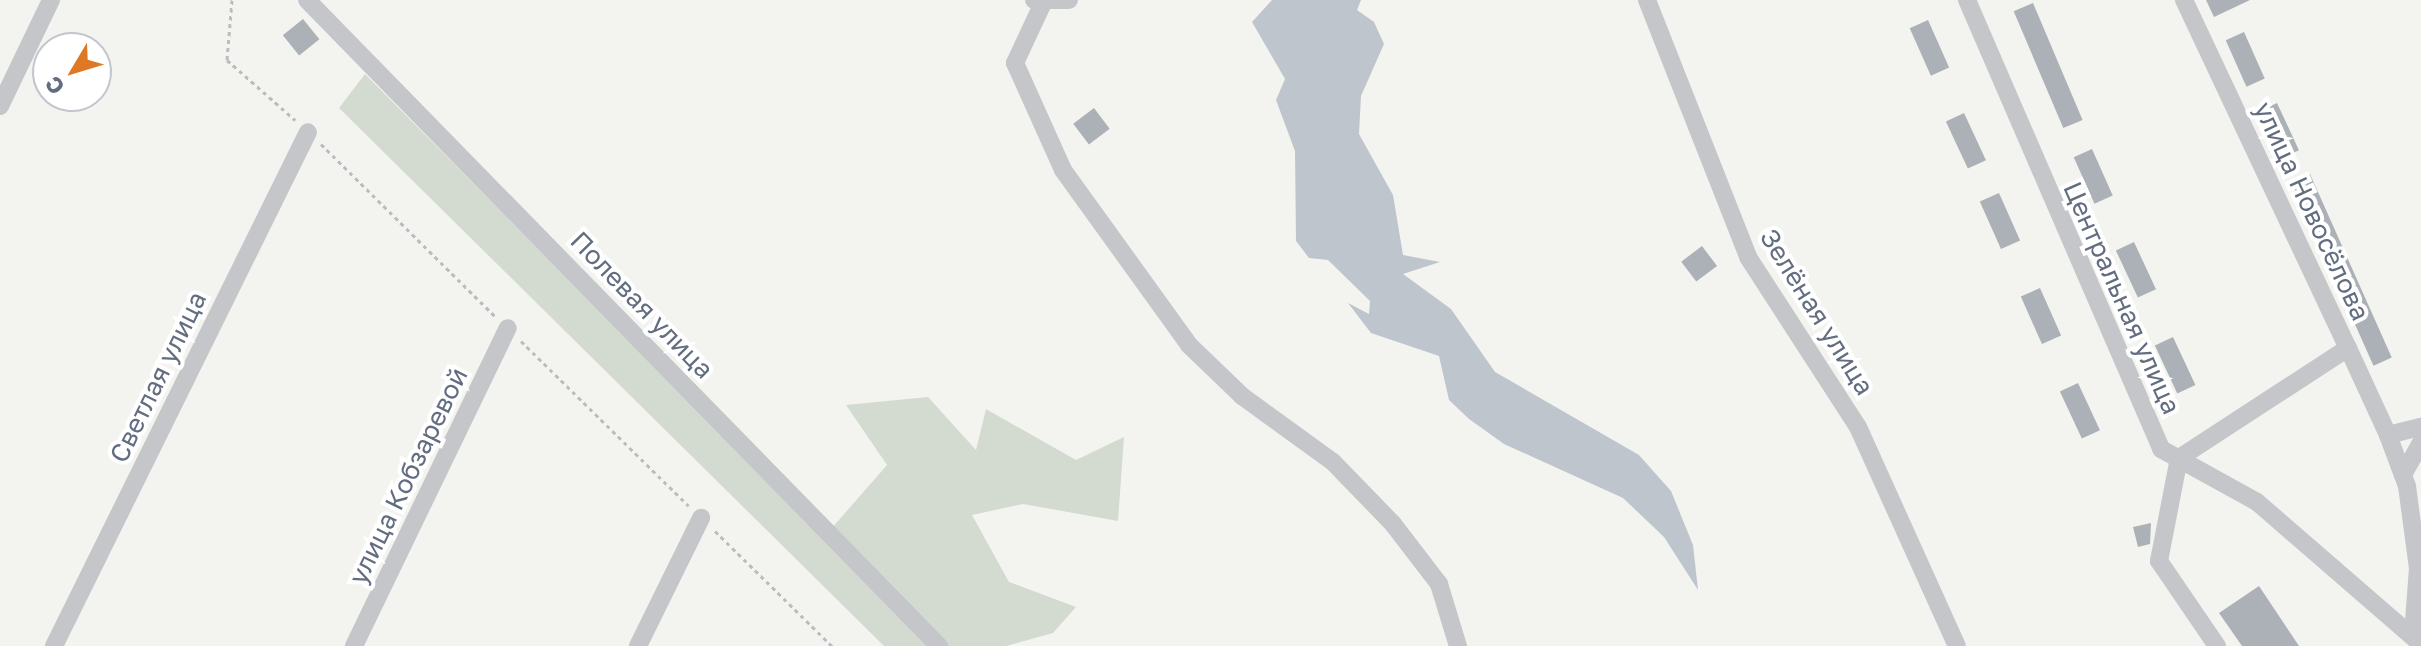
<!DOCTYPE html>
<meta charset="utf-8">
<style>
body{margin:0}
#map{position:relative;width:2421px;height:646px;overflow:hidden;background:#f3f4f0;font-family:"Golos Text",sans-serif}
div>[style]{position:absolute}
.green>*{inset:0;background:#d3dbd1}
.water>*{inset:0;background:#bec5cc}
.building>*{inset:0;background:#acb1b7;transform-origin:0 0}
.path>*{height:3px;margin-top:-1.5px;transform-origin:0;background:repeating-linear-gradient(90deg,#bbbcbf 0 4px,transparent 0 8px)}
.minor>*{height:18px;margin:-9px;padding:0 9px;transform-origin:9px;border-radius:9px;background:#c4c6ca}
span{translate:-50% -50%;white-space:nowrap;text-align:center;line-height:1.15;-webkit-text-stroke:8px #fff;paint-order:stroke}
.street-label{font-size:26px;color:#636d80}
.north{position:absolute;left:32px;top:32px;width:80px;height:80px;box-sizing:border-box;background:#fff;border:2px solid #c1c5cc;border-radius:50%;rotate:232deg;font-size:22px;font-weight:700;line-height:32px;text-align:center;color:#636d80}
.north::after{content:'';display:block;margin:auto;width:28px;height:36px;background:#de7825;clip-path:polygon(50% 0,100% 100%,50% 72%,0 100%)}
</style>
<div id="map">
<div class="green">
<div style="clip-path:polygon(365px 74px,824px 537px,887px 465px,846px 405px,928px 397px,976px 450px,986px 409px,1076px 460px,1124px 437px,1118px 521px,1023px 504px,972px 515px,1009px 582px,1076px 607px,1053px 633px,1006px 646px,884px 646px,339px 108px)"></div>
</div>
<div class="water">
<div style="clip-path:polygon(1272px 0,1361px 0,1357px 10px,1374px 22px,1384px 44px,1361px 96px,1359px 134px,1393px 195px,1403px 255px,1440px 262px,1403px 274px,1451px 309px,1495px 372px,1639px 455px,1671px 491px,1693px 545px,1698px 590px,1664px 537px,1623px 498px,1504px 444px,1469px 419px,1449px 400px,1439px 356px,1371px 333px,1348px 303px,1369px 314px,1370px 301px,1328px 260px,1309px 258px,1296px 241px,1295px 151px,1276px 100px,1285px 79px,1252px 22px)"></div>
</div>
<div class="building">
<div style="clip-path:polygon(2206px 0,2250px 0,2214px 17px)"></div>
<div style="left:2033px;top:3px;width:127px;height:21px;rotate:67deg"></div>
<div style="left:303px;top:19px;width:26px;height:26px;rotate:51deg"></div>
<div style="left:1928px;top:20px;width:52px;height:20px;rotate:66deg"></div>
<div style="left:2244px;top:32px;width:51px;height:20px;rotate:66deg"></div>
<div style="left:2277px;top:103px;width:52px;height:20px;rotate:65deg"></div>
<div style="left:1094px;top:108px;width:26px;height:26px;rotate:53deg"></div>
<div style="left:1964px;top:113px;width:52px;height:20px;rotate:65deg"></div>
<div style="left:2092px;top:149px;width:51px;height:20px;rotate:66deg"></div>
<div style="left:2310px;top:174px;width:201px;height:20px;rotate:66deg"></div>
<div style="left:1999px;top:193px;width:52px;height:21px;rotate:66deg"></div>
<div style="left:2134px;top:242px;width:52px;height:20px;rotate:65deg"></div>
<div style="left:1702px;top:246px;width:25px;height:26px;rotate:53deg"></div>
<div style="left:2040px;top:288px;width:52px;height:21px;rotate:66deg"></div>
<div style="left:2173px;top:337px;width:53px;height:20px;rotate:65deg"></div>
<div style="left:2078px;top:383px;width:52px;height:20px;rotate:65deg"></div>
<div style="clip-path:polygon(2151px 523px,2150px 544px,2138px 547px,2133px 527px)"></div>
<div style="clip-path:polygon(2259px 586px,2299px 646px,2242px 646px,2219px 613px)"></div>
</div>
<div class="path">
<div style="left:232px;top:0;width:60px;rotate:94.8deg"></div>
<div style="left:227px;top:60px;width:91px;rotate:41.4deg"></div>
<div style="left:321px;top:144px;width:245px;rotate:44.7deg"></div>
<div style="left:521px;top:341px;width:235px;rotate:44.5deg"></div>
<div style="left:715px;top:531px;width:164px;rotate:44.5deg"></div>
</div>
<div class="minor">
<div style="left:307px;top:0;width:904px;rotate:45.63deg"></div>
<div style="left:1034px;top:0;width:35px"></div>
<div style="left:1647px;top:0;width:276px;rotate:68.5deg"></div>
<div style="left:1748px;top:257px;width:202px;rotate:57.1deg"></div>
<div style="left:1858px;top:427px;width:240px;rotate:65.7deg"></div>
<div style="left:1967px;top:0;width:489px;rotate:66.6deg"></div>
<div style="left:2161px;top:449px;width:110px;rotate:28.9deg"></div>
<div style="left:2257px;top:502px;width:217px;rotate:40.9deg"></div>
<div style="left:2184px;top:0;width:385px;rotate:64.8deg"></div>
<div style="left:2348px;top:348px;width:202px;rotate:146.9deg"></div>
<div style="left:2179px;top:458px;width:105px;rotate:101deg"></div>
<div style="left:2159px;top:561px;width:103px;rotate:55.7deg"></div>
<div style="left:1042px;top:5px;width:64px;rotate:115deg"></div>
<div style="left:1015px;top:63px;width:117px;rotate:65.8deg"></div>
<div style="left:1063px;top:170px;width:216px;rotate:54.2deg"></div>
<div style="left:1189px;top:345px;width:74px;rotate:43.9deg"></div>
<div style="left:1242px;top:396px;width:112px;rotate:36deg"></div>
<div style="left:1333px;top:462px;width:86px;rotate:45.9deg"></div>
<div style="left:1393px;top:524px;width:76px;rotate:52.5deg"></div>
<div style="left:1439px;top:584px;width:65px;rotate:73deg"></div>
<div style="left:0;top:106px;width:118px;rotate:-64.3deg"></div>
<div style="left:2348px;top:348px;width:96px;rotate:65.3deg"></div>
<div style="left:2388px;top:435px;width:34px;rotate:-14deg"></div>
<div style="left:2388px;top:435px;width:54px;rotate:69.6deg"></div>
<div style="left:2407px;top:486px;width:83px;rotate:82.4deg"></div>
<div style="left:2418px;top:568px;width:67px;rotate:94.3deg"></div>
<div style="left:2403px;top:475px;width:37px;rotate:-61deg"></div>
<div style="left:54px;top:646px;width:573px;rotate:-63.7deg"></div>
<div style="left:354px;top:646px;width:353px;rotate:-64.2deg"></div>
<div style="left:638px;top:646px;width:143px;rotate:-63.8deg"></div>
</div>
<div class="street-label">
<span style="left:2312px;top:211px;rotate:65deg">улица Новосёлова</span>
<span style="left:2122px;top:298px;rotate:66deg">Центральная улица</span>
<span style="left:642px;top:305px;rotate:46deg">Полевая улица</span>
<span style="left:1817px;top:312px;rotate:58deg">Зелёная улица</span>
<span style="left:158px;top:377px;rotate:-64deg">Светлая улица</span>
<span style="left:408px;top:476px;rotate:-64deg">улица Кобзаревой</span>
</div>
<div class="north">С</div>
</div>
